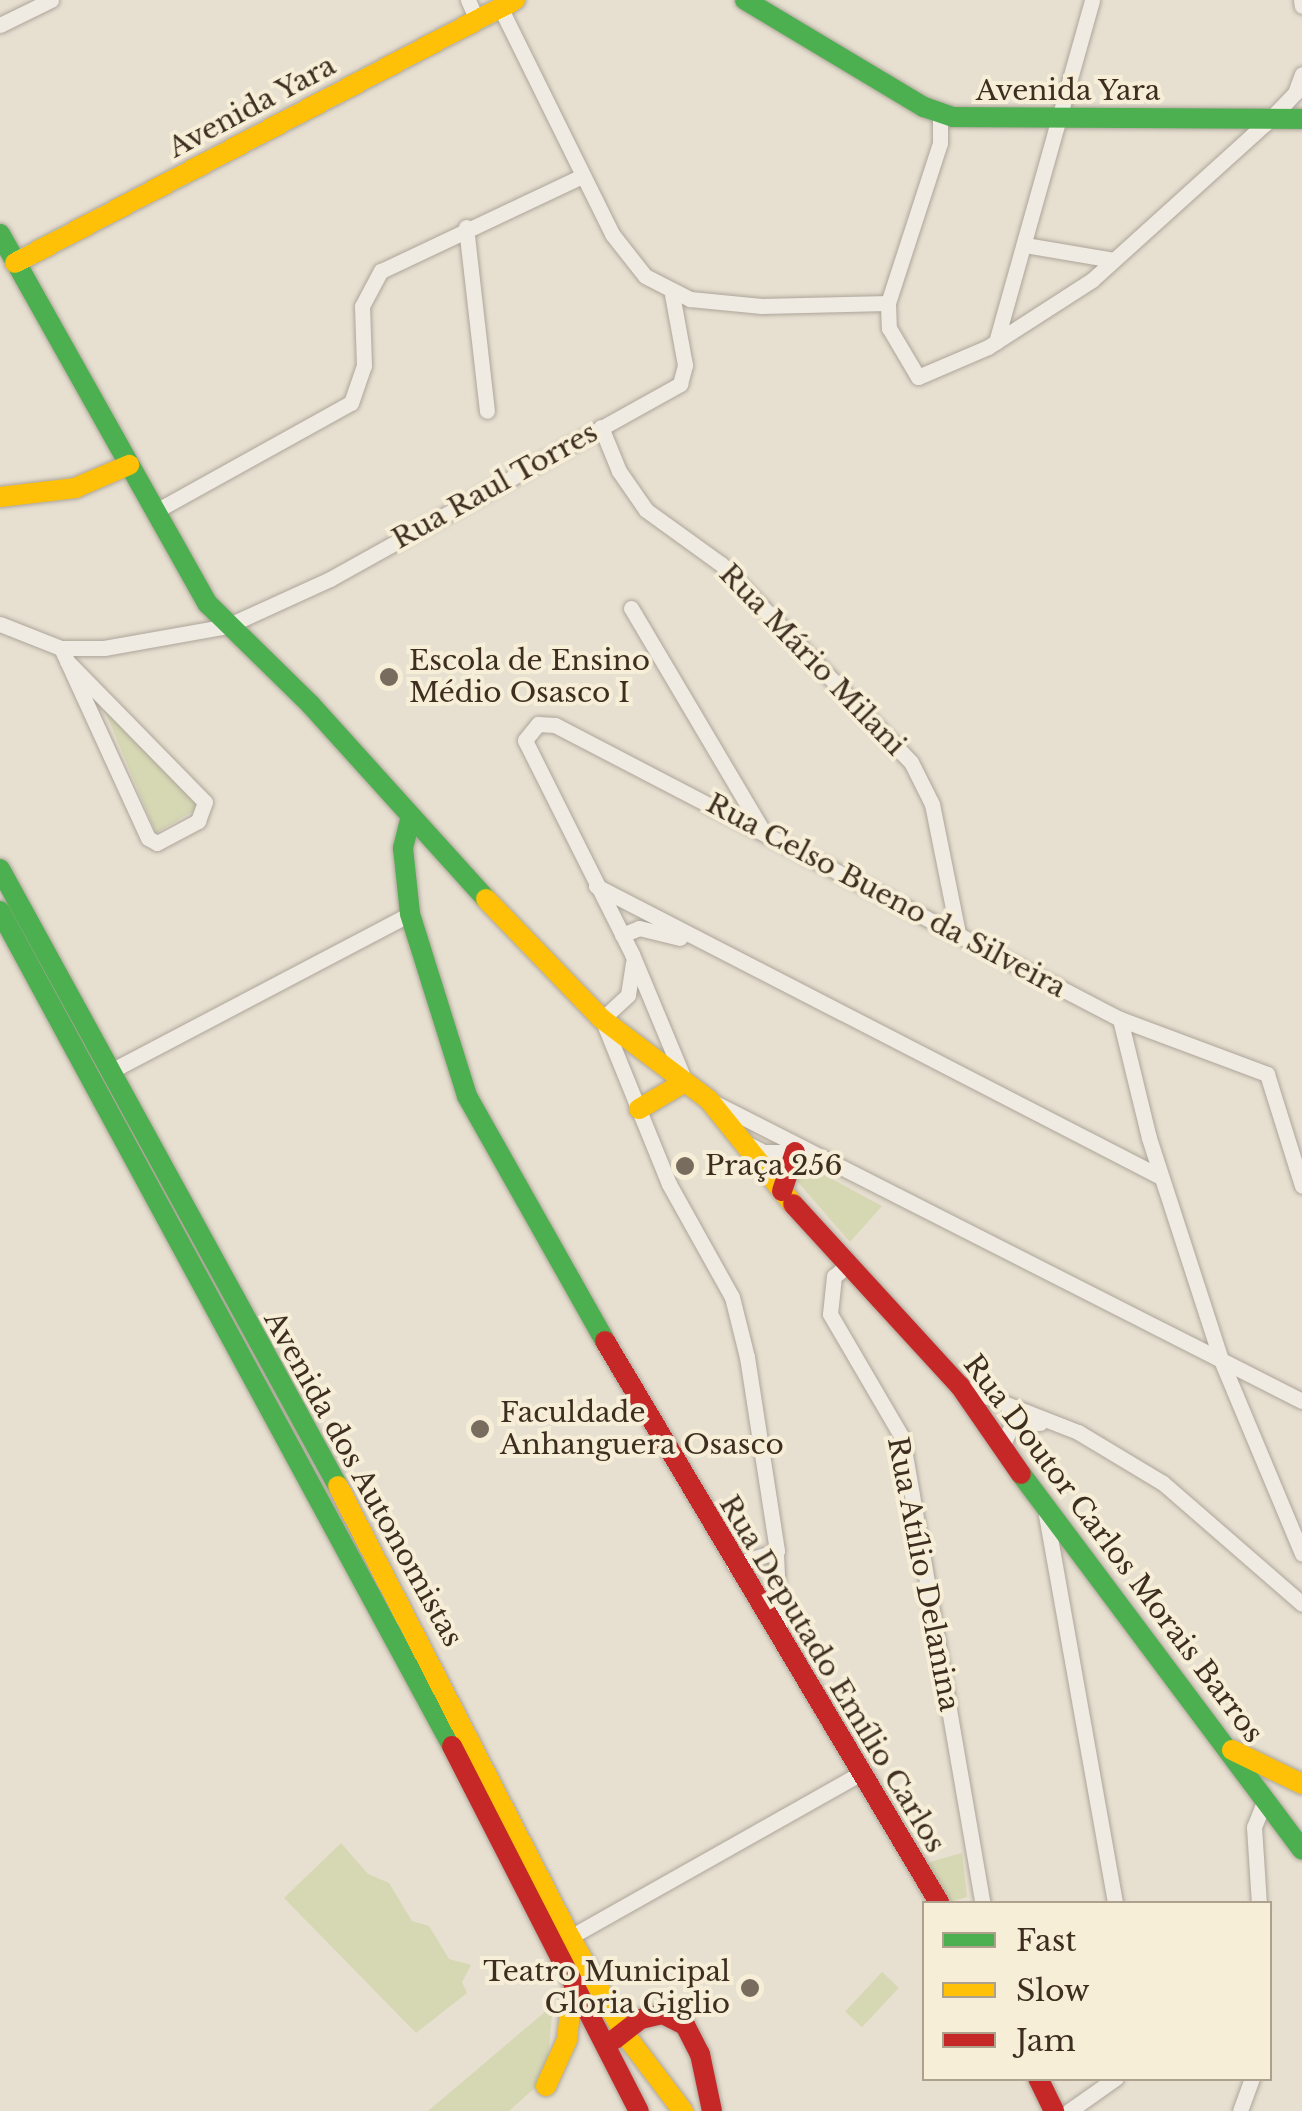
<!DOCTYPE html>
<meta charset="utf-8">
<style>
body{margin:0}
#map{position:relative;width:1302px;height:2111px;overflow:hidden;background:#e7e0d1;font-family:"Libre Baskerville",serif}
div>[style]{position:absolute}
.green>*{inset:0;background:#d6d7b3;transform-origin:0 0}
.roads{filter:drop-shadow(0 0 2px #ada599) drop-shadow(0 0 2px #ada599)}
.street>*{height:15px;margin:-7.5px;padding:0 7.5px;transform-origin:7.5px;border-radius:7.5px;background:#efebe3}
.fast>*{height:20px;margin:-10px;padding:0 10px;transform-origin:10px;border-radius:10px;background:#4caf50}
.slow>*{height:20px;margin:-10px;padding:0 10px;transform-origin:10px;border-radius:10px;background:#ffc107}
.jam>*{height:20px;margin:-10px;padding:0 10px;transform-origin:10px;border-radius:10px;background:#c62828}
.dots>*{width:28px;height:28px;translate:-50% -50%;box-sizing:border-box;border:5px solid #f7eed8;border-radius:50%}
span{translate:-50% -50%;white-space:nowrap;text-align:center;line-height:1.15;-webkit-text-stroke:8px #f7eed8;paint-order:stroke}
.street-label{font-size:28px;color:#3d2e20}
.poi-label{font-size:28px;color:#3d2e20}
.left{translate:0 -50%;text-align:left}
.right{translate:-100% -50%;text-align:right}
.legend{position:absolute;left:922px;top:1901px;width:350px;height:180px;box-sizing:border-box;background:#f7eed8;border:2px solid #ada18e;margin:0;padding:12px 18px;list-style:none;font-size:30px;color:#3d2e20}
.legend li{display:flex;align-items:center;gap:20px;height:50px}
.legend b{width:50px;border:2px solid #ada18e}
</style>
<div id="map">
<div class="green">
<div style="clip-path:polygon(102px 704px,200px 807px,156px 833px)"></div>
<div style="clip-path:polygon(806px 1165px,882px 1206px,850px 1242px,797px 1181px)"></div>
<div style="clip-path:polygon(341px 1843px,368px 1874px,389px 1883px,412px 1921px,429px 1926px,449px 1959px,471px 1965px,462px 1982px,467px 1993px,416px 2033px,284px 1898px)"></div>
<div style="clip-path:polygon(962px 1853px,967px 1897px,950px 1902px,926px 1863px)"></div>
<div style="left:882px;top:1972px;width:23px;height:54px;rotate:43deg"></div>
<div style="clip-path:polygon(553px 2005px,546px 2078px,509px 2111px,428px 2111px)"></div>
</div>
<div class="roads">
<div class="street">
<div style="left:468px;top:0;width:20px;rotate:66deg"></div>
<div style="left:1301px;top:0;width:6px;rotate:81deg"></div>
<div style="left:500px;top:7px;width:253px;rotate:63.7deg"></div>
<div style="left:612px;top:234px;width:53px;rotate:51.8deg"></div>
<div style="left:645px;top:276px;width:51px;rotate:27.1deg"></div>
<div style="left:690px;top:299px;width:72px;rotate:5.6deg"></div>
<div style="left:762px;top:306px;width:126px;rotate:-1.4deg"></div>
<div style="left:888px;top:303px;width:168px;rotate:-72deg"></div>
<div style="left:940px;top:143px;width:29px;rotate:-90deg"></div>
<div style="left:0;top:25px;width:57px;rotate:-26.1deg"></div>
<div style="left:466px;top:227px;width:185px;rotate:83.5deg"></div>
<div style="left:1025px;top:245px;width:90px;rotate:9.6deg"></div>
<div style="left:888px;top:303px;width:25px;rotate:88deg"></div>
<div style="left:889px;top:328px;width:57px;rotate:59.4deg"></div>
<div style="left:918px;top:377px;width:76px;rotate:-23.2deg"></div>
<div style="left:988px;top:347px;width:124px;rotate:-32.8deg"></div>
<div style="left:1092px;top:280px;width:241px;rotate:-42.1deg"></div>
<div style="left:1271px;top:118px;width:35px;rotate:-46deg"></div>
<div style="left:1295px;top:93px;width:20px;rotate:-70deg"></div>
<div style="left:996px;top:342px;width:355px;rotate:-74.3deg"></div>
<div style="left:601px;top:427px;width:48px;rotate:67.8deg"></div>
<div style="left:619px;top:471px;width:47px;rotate:55.3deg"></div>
<div style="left:646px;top:510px;width:92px;rotate:35.8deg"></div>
<div style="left:721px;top:564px;width:274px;rotate:46.2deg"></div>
<div style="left:911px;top:762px;width:47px;rotate:63.4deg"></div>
<div style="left:932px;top:804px;width:132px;rotate:78.6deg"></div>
<div style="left:154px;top:512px;width:225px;rotate:-29deg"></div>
<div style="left:351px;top:403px;width:39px;rotate:-71deg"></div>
<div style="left:364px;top:366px;width:60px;rotate:-91.9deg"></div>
<div style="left:362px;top:306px;width:40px;rotate:-62deg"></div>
<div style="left:381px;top:271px;width:222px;rotate:-25.3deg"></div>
<div style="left:631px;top:608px;width:259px;rotate:59.4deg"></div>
<div style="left:0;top:624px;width:66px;rotate:21.5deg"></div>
<div style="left:61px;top:648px;width:43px"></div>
<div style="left:104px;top:648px;width:125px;rotate:-10.1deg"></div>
<div style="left:227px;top:626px;width:113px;rotate:-24.5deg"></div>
<div style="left:330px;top:579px;width:401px;rotate:-29.1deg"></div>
<div style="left:680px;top:384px;width:20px;rotate:-75deg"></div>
<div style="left:685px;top:365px;width:72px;rotate:-100.4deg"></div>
<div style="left:61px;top:648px;width:14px;rotate:65deg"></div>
<div style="left:67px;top:661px;width:195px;rotate:65.4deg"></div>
<div style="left:148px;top:838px;width:10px;rotate:29deg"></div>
<div style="left:157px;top:843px;width:47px;rotate:-28.2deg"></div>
<div style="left:198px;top:821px;width:20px;rotate:-70deg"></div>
<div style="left:205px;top:802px;width:197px;rotate:-134.4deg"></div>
<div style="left:596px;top:886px;width:636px;rotate:27.25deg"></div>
<div style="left:622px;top:935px;width:18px;rotate:-22deg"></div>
<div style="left:639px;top:928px;width:42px;rotate:13.7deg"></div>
<div style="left:633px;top:963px;width:32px;rotate:99deg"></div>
<div style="left:628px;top:995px;width:35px;rotate:137deg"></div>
<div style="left:602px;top:1019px;width:178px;rotate:67.9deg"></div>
<div style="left:669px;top:1184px;width:129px;rotate:60.9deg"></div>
<div style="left:732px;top:1297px;width:62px;rotate:76deg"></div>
<div style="left:747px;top:1357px;width:196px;rotate:81.2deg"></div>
<div style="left:777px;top:1551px;width:45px;rotate:162deg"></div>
<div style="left:1120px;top:1019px;width:122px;rotate:76.3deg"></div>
<div style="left:1149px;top:1138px;width:233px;rotate:72deg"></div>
<div style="left:1221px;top:1360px;width:210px;rotate:67.3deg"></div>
<div style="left:109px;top:1072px;width:340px;rotate:-27.7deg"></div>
<div style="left:684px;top:1079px;width:135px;rotate:-112.6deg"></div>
<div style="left:632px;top:954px;width:239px;rotate:-116.6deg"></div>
<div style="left:525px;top:740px;width:21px;rotate:-51deg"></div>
<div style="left:538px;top:724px;width:17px;rotate:3deg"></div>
<div style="left:555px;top:725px;width:637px;rotate:27.49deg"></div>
<div style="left:1120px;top:1019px;width:157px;rotate:20.5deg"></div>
<div style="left:1267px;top:1074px;width:117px;rotate:72.6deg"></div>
<div style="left:709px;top:1100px;width:665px;rotate:26.91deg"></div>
<div style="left:746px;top:1143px;width:20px;rotate:27deg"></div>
<div style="left:764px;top:1152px;width:37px"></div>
<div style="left:847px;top:1266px;width:16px;rotate:142deg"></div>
<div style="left:834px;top:1276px;width:38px;rotate:96deg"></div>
<div style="left:830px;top:1314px;width:143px;rotate:59.7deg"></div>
<div style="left:902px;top:1437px;width:474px;rotate:80.2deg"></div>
<div style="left:960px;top:1386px;width:127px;rotate:21.3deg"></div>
<div style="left:1078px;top:1432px;width:99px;rotate:31deg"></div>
<div style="left:1163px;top:1483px;width:184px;rotate:41deg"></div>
<div style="left:1003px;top:1444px;width:23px;rotate:-65deg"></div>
<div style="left:1013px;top:1423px;width:27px"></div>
<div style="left:1046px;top:1515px;width:395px;rotate:79.9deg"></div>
<div style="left:776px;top:1554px;width:86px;rotate:87.3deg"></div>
<div style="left:1259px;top:1904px;width:77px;rotate:-93.7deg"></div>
<div style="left:1254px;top:1827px;width:31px;rotate:-68deg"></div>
<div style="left:570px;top:1937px;width:334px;rotate:-29.4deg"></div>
<div style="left:1069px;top:2111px;width:57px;rotate:-35.1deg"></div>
<div style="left:1240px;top:2111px;width:35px;rotate:-70deg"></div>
</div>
<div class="fast">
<div style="left:745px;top:0;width:209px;rotate:30.9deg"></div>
<div style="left:924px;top:107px;width:31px;rotate:19deg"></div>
<div style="left:953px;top:117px;width:349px;rotate:0.3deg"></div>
<div style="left:0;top:234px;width:424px;rotate:60.7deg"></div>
<div style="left:208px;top:604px;width:143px;rotate:44.4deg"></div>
<div style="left:310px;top:704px;width:263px;rotate:47.9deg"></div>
<div style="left:410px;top:820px;width:29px;rotate:104deg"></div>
<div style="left:403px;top:848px;width:66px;rotate:83.9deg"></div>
<div style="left:410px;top:914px;width:191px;rotate:72.6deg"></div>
<div style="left:467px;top:1096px;width:281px;rotate:60.6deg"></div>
<div style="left:0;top:869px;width:704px;rotate:61.29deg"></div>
<div style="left:0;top:911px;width:949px;rotate:61.57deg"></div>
<div style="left:1021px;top:1474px;width:469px;rotate:53.2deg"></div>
</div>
<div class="slow">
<div style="left:15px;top:263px;width:565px;rotate:-27.74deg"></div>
<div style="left:0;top:497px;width:76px;rotate:-6.8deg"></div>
<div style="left:75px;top:488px;width:59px;rotate:-23.1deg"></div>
<div style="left:486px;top:899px;width:167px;rotate:46deg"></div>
<div style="left:602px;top:1019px;width:134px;rotate:37.1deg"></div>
<div style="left:709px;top:1100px;width:134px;rotate:51.1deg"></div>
<div style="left:639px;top:1109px;width:53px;rotate:-30.4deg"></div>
<div style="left:338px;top:1486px;width:507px;rotate:62.78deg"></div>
<div style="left:570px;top:1937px;width:110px;rotate:60.6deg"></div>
<div style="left:624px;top:2033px;width:98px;rotate:52.9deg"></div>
<div style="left:1232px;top:1750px;width:78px;rotate:25.9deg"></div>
<div style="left:546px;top:2086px;width:51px;rotate:-65.5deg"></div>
<div style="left:567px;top:2040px;width:46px;rotate:-83.8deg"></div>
</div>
<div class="jam">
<div style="left:782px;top:1191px;width:41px;rotate:-71.6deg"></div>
<div style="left:793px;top:1204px;width:247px;rotate:47.5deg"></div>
<div style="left:960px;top:1386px;width:107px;rotate:55.3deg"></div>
<div style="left:605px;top:1341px;width:655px;rotate:59.25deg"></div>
<div style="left:452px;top:1746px;width:410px;rotate:62.9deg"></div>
<div style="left:615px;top:2039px;width:33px;rotate:-38deg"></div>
<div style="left:641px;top:2019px;width:23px;rotate:-13deg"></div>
<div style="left:663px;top:2014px;width:25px;rotate:27deg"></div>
<div style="left:685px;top:2025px;width:33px;rotate:63deg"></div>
<div style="left:700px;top:2054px;width:58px;rotate:78.1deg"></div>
<div style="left:1038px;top:2078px;width:37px;rotate:64deg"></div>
</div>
</div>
<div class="dots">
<div style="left:389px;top:677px;background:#786c5e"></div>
<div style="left:685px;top:1166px;background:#786c5e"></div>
<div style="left:480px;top:1429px;background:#786c5e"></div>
<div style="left:750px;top:1988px;background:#786c5e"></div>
</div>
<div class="street-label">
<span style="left:1068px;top:91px">Avenida Yara</span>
<span style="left:252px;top:107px;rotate:-28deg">Avenida Yara</span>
<span style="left:495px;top:486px;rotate:-29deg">Rua Raul Torres</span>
<span style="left:812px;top:660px;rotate:46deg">Rua Mário Milani</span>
<span style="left:886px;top:896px;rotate:28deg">Rua Celso Bueno da Silveira</span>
<span style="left:363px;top:1479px;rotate:61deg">Avenida dos Autonomistas</span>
<span style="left:1113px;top:1549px;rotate:53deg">Rua Doutor Carlos Morais Barros</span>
<span style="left:923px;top:1574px;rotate:79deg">Rua Atílio Delanina</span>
<span style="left:832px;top:1674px;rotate:59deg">Rua Deputado Emílio Carlos</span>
</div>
<div class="poi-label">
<span class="left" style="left:409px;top:677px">Escola de Ensino<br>Médio Osasco I</span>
<span class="left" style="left:705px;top:1166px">Praça 256</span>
<span class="left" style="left:500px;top:1429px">Faculdade<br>Anhanguera Osasco</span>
<span class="right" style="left:730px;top:1988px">Teatro Municipal<br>Gloria Giglio</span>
</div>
<ul class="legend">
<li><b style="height:12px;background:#4caf50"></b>Fast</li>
<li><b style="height:12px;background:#ffc107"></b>Slow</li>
<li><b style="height:12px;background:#c62828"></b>Jam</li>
</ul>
</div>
